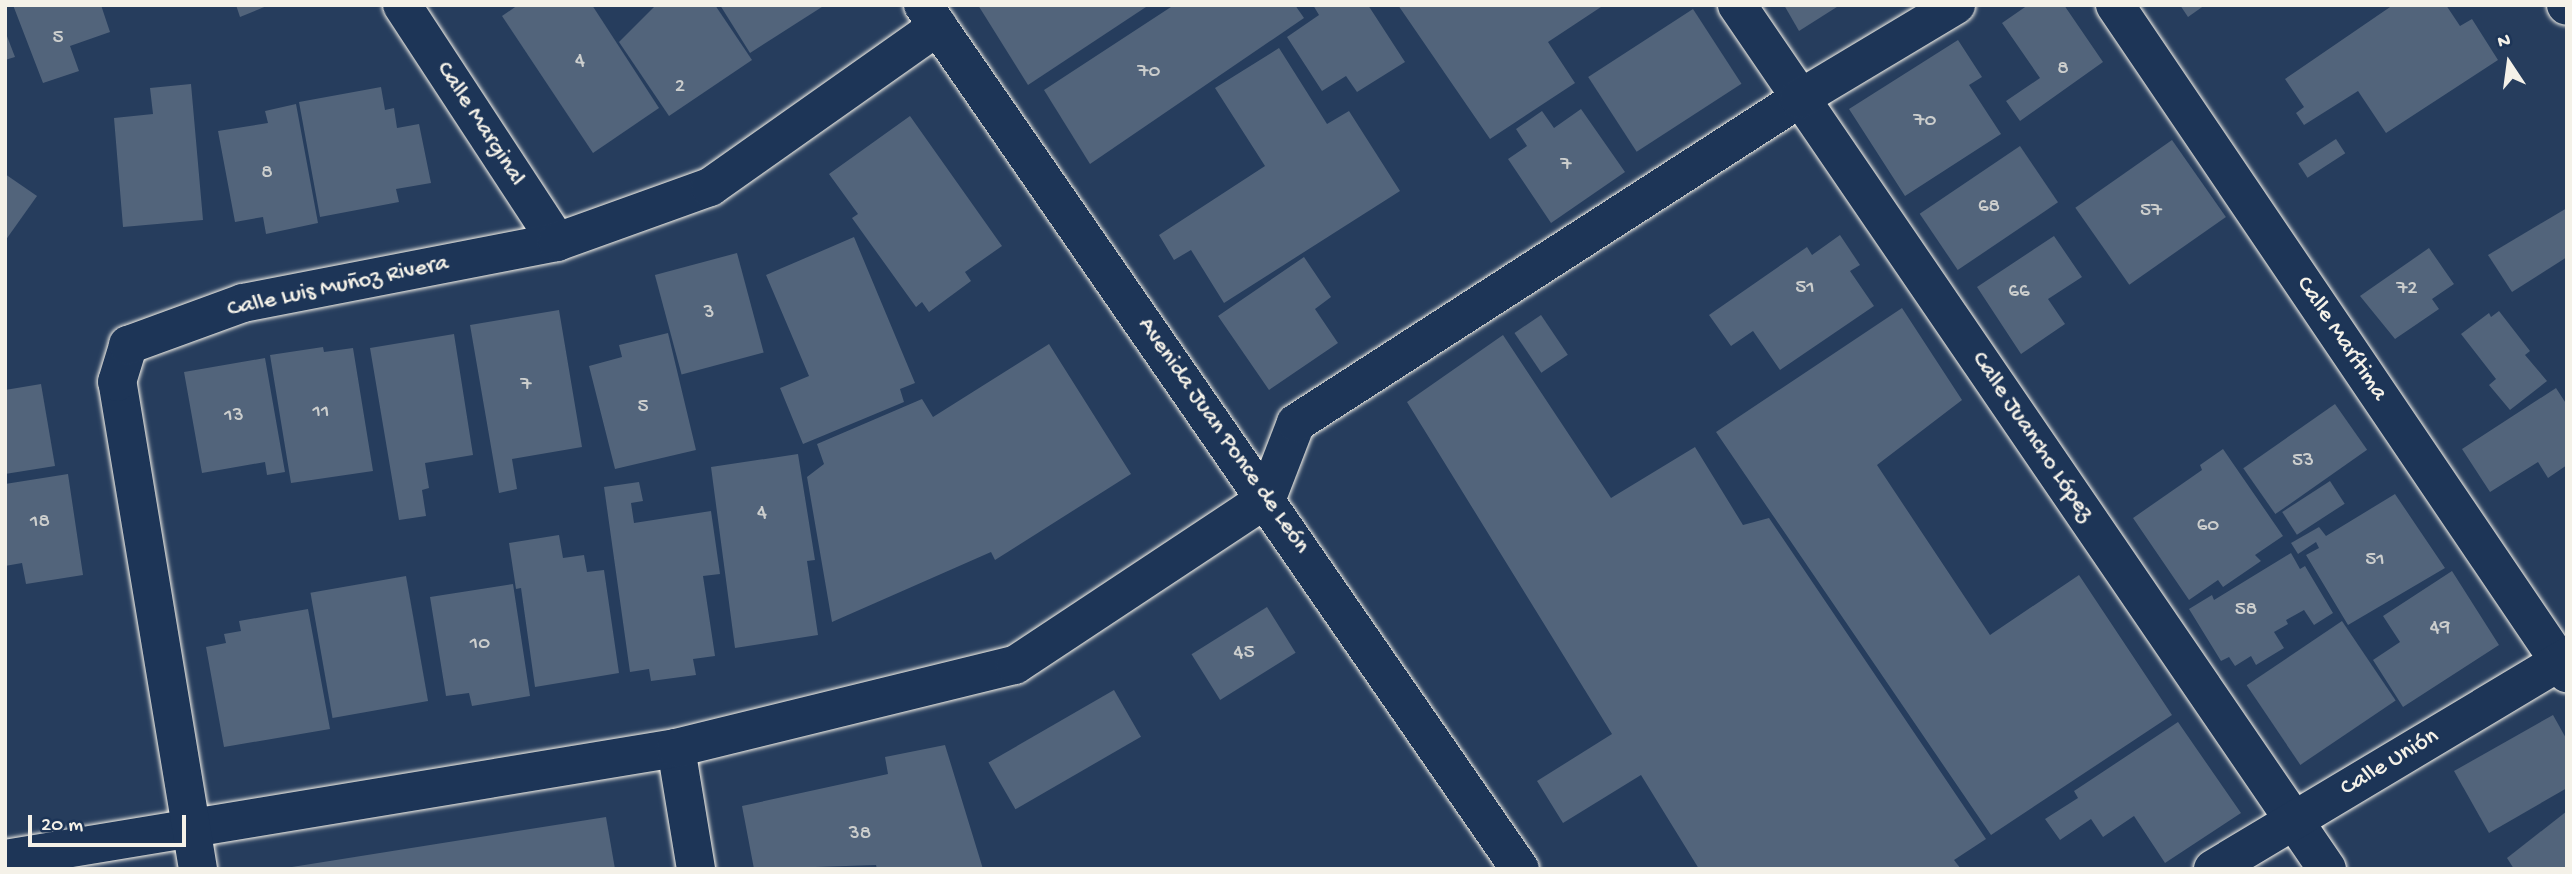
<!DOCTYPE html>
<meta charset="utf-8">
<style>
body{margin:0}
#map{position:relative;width:2572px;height:874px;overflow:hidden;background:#263d5d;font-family:"Gochi Hand",sans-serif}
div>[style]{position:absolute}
.building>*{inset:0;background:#52647b;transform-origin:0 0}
.roads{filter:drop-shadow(0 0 2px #f4f1e8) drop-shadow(0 0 2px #f4f1e8)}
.minor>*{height:38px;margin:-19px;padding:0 19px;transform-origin:19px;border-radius:19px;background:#1d3557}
.secondary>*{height:38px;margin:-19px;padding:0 19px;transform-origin:19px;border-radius:19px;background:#1d3557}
span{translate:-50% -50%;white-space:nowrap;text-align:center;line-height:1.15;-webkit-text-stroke:5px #1d3557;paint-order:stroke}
.number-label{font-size:21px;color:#cccecd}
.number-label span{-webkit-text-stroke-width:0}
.street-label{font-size:24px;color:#f4f1e8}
.frame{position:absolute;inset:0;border:7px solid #f4f1e8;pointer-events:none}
.north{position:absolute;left:2474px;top:28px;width:70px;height:70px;-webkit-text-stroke:5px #1d3557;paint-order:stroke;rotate:347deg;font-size:19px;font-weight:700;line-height:28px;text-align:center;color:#f4f1e8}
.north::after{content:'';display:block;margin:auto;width:24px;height:32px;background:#f4f1e8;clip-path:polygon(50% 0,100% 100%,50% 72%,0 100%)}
.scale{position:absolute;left:28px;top:815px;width:158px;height:32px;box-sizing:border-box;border:4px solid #f4f1e8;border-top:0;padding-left:9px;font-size:21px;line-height:24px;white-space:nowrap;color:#f4f1e8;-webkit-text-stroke:5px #1d3557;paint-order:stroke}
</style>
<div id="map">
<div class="building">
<div style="clip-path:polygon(13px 5px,101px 5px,110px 32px,70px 46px,79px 71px,43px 83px)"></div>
<div style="clip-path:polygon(236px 5px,269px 5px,240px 17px)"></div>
<div style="clip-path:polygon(518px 5px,592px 5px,659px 108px,593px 153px,502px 16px)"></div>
<div style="clip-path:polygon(656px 5px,715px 5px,752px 60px,669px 116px,619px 42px)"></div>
<div style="clip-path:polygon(720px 5px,825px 5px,750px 53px)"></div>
<div style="clip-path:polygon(978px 5px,1149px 5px,1028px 85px)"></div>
<div style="clip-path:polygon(1174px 5px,1295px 5px,1304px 18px,1090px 164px,1044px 90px)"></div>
<div style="clip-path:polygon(1313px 5px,1368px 5px,1405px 62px,1357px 92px,1346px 76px,1322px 91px,1287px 37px,1319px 15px)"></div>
<div style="clip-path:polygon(1398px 5px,1604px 5px,1548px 42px,1575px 83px,1490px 139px)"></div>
<div style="clip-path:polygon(1784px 5px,1840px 5px,1799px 31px)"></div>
<div style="clip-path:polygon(2028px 5px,2064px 5px,2103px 62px,2020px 121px,2006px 101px,2040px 78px,2002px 23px)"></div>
<div style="clip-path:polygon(2180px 5px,2205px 5px,2188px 17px)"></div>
<div style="clip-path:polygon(2393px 5px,2446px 5px,2460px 26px,2472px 19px,2498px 60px,2386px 133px,2358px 91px,2304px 125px,2296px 113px,2304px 107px,2285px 79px)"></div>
<div style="left:1693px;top:9px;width:89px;height:125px;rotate:57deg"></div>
<div style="clip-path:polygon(5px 31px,15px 57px,5px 60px)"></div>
<div style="clip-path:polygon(1958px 40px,1982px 77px,1969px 85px,2001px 134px,1905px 196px,1849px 109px)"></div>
<div style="clip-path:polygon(1279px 48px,1327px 124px,1349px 111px,1400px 191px,1224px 303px,1191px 250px,1174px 260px,1159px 235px,1265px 166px,1215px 88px)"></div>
<div style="clip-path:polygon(191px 84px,203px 220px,123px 227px,114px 118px,153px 114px,150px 88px)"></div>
<div style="clip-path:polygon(381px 87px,385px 110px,394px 108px,397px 128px,419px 124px,431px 183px,396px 189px,399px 202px,320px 217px,299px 102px)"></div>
<div style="clip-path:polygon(296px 104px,318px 223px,266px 234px,263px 217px,235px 222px,218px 131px,268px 123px,265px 111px)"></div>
<div style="clip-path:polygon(1581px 109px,1625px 172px,1551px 223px,1508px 159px,1527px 146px,1516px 129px,1542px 111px,1554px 128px)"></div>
<div style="clip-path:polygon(910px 116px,1002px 246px,965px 272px,971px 281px,929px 312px,922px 302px,916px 307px,852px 218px,858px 214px,829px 174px)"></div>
<div style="left:2336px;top:139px;width:17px;height:45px;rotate:57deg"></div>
<div style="left:2172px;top:140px;width:94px;height:118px;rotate:55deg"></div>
<div style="left:2020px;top:146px;width:68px;height:121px;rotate:56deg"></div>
<div style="clip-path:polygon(5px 174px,37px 196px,5px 241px)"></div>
<div style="clip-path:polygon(2567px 208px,2567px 257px,2512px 292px,2488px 255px)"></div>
<div style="clip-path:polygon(1840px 235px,1860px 265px,1850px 271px,1874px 306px,1780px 370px,1753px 331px,1731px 346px,1709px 315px,1807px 247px,1812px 255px)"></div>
<div style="clip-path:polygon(2054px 236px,2082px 277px,2048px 299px,2065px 324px,2021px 354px,1977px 287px)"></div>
<div style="clip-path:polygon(854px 237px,915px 383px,900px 389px,904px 402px,803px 444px,780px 388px,809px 376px,766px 275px)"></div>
<div style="clip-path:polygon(2429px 248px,2454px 284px,2432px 299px,2439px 309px,2395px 339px,2360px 296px)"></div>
<div style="left:737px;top:253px;width:103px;height:85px;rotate:75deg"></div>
<div style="clip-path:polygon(1304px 257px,1331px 297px,1315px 309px,1338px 343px,1269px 390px,1218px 316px)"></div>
<div style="clip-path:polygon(1902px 308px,1962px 400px,1877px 465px,1990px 635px,2079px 575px,2172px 715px,1991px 835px,1716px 432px)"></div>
<div style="clip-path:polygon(559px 310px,582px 447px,512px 459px,517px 489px,499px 493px,470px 325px)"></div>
<div style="clip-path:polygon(2499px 311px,2530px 351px,2525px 355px,2547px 381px,2510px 410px,2489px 385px,2496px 379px,2461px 334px,2489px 313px,2491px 317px)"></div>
<div style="left:1541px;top:315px;width:48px;height:32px;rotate:56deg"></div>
<div style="clip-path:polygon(668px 333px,696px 450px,615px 469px,589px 366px,622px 357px,619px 345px)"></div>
<div style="clip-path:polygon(454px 334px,473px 455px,425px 463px,429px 488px,422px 490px,426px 516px,399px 520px,370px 348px)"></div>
<div style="clip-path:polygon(1503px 335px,1611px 498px,1695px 447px,1743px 525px,1769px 518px,1986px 839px,1954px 860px,1961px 869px,1699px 869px,1641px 775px,1563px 823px,1537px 781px,1612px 734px,1407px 402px)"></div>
<div style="clip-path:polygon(1049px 344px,1131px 474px,995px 560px,991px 552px,832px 622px,807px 477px,824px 464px,817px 444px,922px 399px,933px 417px)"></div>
<div style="clip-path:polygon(323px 347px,324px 352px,353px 348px,373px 471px,291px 483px,270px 355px)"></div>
<div style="clip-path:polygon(265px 358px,285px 472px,267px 475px,265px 462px,202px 473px,184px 372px)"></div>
<div style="clip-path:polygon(41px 384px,55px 466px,5px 474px,5px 390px)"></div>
<div style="clip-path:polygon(2556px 388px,2567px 405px,2567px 465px,2548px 478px,2538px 462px,2490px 492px,2462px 449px)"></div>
<div style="left:2335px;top:404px;width:56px;height:112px;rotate:55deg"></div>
<div style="clip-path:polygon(2223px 449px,2283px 536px,2255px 555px,2261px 561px,2223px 587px,2218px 580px,2189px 600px,2133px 518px,2202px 470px,2200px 465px)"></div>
<div style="clip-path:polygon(798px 454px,815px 560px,807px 561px,818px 635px,735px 648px,711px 467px)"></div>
<div style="clip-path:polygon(68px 474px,83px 575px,26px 584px,22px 563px,5px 566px,5px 484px)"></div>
<div style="left:2330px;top:481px;width:27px;height:57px;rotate:57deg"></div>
<div style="clip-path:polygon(639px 482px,643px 501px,631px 503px,634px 523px,711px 511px,720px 574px,703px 576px,715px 656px,693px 659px,696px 675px,651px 681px,649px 669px,630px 672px,604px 487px)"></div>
<div style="clip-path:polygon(2395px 494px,2445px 568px,2348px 625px,2306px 555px,2319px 548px,2316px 542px,2298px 554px,2291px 543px,2319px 527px,2326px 536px)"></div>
<div style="clip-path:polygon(559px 535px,563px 558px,584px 555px,587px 572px,604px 570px,619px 673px,535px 687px,521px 588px,516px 589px,509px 543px)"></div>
<div style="clip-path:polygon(2291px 553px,2300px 569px,2305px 566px,2333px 613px,2314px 625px,2304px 610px,2286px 620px,2288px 624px,2274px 632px,2284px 648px,2256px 665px,2251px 656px,2235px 666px,2229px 657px,2221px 661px,2189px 609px,2212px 595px,2214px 600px)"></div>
<div style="clip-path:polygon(2452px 571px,2499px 645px,2403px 707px,2373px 660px,2400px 642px,2383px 616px)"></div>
<div style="left:406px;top:576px;width:127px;height:97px;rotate:80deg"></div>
<div style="clip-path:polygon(513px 584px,530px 696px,472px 706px,469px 693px,446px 696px,430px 597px)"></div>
<div style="left:1267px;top:607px;width:54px;height:89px;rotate:58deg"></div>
<div style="clip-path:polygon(308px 609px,330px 729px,224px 747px,206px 647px,226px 643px,224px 634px,241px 631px,239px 621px)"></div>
<div style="left:2342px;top:621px;width:96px;height:115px;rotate:56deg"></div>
<div style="left:1114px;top:690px;width:54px;height:145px;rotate:60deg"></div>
<div style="clip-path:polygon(2553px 715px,2567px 740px,2567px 788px,2489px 833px,2454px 771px)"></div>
<div style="clip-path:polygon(2178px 722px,2241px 813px,2165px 863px,2134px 816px,2103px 837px,2091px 819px,2060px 840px,2045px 819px,2078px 798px,2074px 791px)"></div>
<div style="clip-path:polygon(945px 745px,983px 869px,877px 869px,876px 865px,754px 869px,742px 806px,888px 774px,885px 757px)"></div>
<div style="clip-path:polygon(2567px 811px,2567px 869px,2514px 869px,2507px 858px)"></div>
<div style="clip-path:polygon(606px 817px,615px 869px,292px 869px,292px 867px)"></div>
</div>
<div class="roads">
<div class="minor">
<div style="left:402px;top:5px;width:283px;rotate:56.8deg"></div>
<div style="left:1737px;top:5px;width:1046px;rotate:55.67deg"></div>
<div style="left:2115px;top:5px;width:807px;rotate:55.92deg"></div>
<div style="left:2566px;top:5px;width:1px;rotate:45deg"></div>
<div style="left:676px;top:748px;width:123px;rotate:80.6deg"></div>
<div style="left:5px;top:859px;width:680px;rotate:-9.39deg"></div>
<div style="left:676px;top:748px;width:349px;rotate:-13.8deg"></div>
<div style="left:1015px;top:665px;width:302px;rotate:-33.5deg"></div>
<div style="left:1267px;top:498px;width:80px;rotate:-68.9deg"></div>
<div style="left:1296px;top:423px;width:598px;rotate:-32.79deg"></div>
<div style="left:1799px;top:99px;width:183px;rotate:-30.9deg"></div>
<div style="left:198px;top:869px;width:494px;rotate:-99.4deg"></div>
<div style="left:117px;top:382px;width:39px;rotate:-73deg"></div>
<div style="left:128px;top:345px;width:122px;rotate:-20.1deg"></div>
<div style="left:243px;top:303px;width:320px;rotate:-11deg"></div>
<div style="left:557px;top:242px;width:163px;rotate:-19.8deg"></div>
<div style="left:710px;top:187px;width:279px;rotate:-35.2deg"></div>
<div style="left:2213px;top:869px;width:413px;rotate:-30.9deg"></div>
</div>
<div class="secondary">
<div style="left:923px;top:5px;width:1050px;rotate:55.36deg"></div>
</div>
</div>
<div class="number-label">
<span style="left:58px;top:39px">5</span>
<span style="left:580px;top:62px">4</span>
<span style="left:2063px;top:70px">8</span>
<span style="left:1149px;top:73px">70</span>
<span style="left:680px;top:88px">2</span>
<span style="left:1925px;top:122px">70</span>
<span style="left:1566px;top:166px">7</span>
<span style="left:267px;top:174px">8</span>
<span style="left:1989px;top:208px">68</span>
<span style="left:2151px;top:212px">57</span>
<span style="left:1805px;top:289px">51</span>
<span style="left:2407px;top:290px">72</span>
<span style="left:2019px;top:293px">66</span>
<span style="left:709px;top:314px">3</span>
<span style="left:526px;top:386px">7</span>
<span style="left:643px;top:408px">5</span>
<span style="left:321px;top:413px">11</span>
<span style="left:234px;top:417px">13</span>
<span style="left:2303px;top:462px">53</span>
<span style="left:762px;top:514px">4</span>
<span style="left:40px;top:523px">18</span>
<span style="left:2208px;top:527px">60</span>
<span style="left:2375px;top:561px">51</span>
<span style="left:2246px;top:611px">58</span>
<span style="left:2440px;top:629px">49</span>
<span style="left:480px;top:645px">10</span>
<span style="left:1244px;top:654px">45</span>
<span style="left:860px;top:835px">38</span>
</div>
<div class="street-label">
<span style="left:480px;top:124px;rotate:57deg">Calle Marginal</span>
<span style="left:338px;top:287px;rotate:-12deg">Calle Luis Muñoz Rivera</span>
<span style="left:2341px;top:339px;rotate:56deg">Calle Marítima</span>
<span style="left:1223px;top:436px;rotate:55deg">Avenida Juan Ponce de León</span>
<span style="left:2032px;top:437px;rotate:56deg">Calle Juancho López</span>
<span style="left:2390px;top:763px;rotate:-31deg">Calle Unión</span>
</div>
<div class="frame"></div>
<div class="north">N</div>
<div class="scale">20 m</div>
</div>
